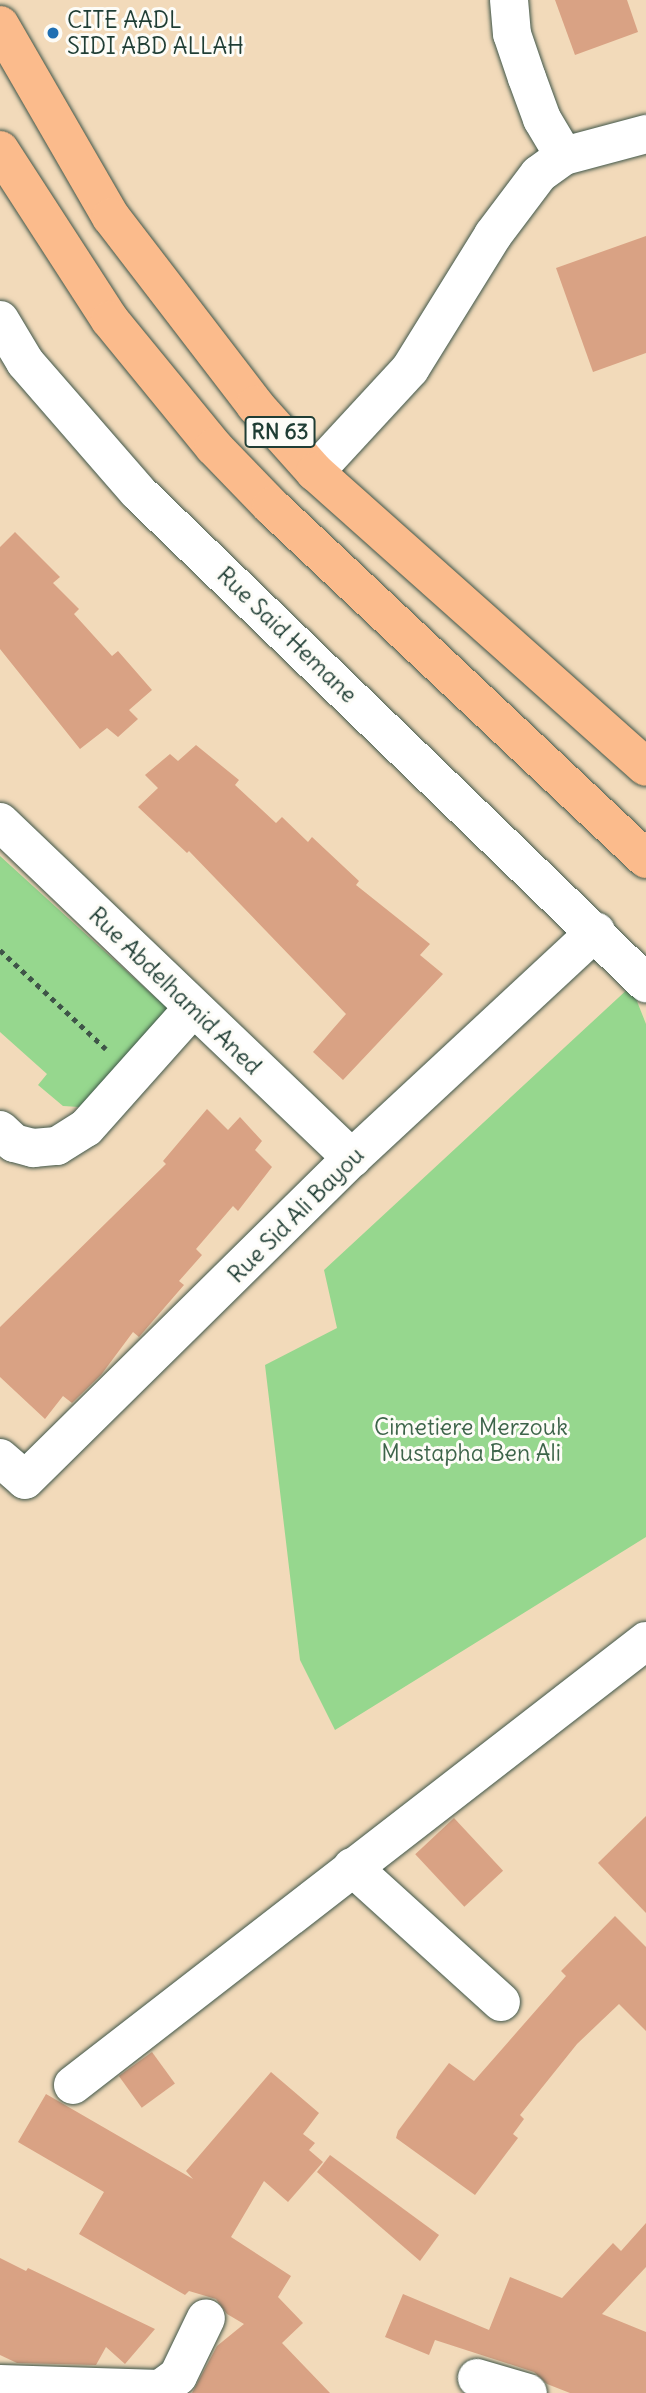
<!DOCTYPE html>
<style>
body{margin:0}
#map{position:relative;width:646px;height:2393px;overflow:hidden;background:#f2daba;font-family:Delius,sans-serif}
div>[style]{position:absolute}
.green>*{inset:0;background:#96d78e}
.building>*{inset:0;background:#d9a284;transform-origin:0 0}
.path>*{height:4.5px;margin-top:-2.25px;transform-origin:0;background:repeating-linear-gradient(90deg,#3f5548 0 5px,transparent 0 10px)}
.roads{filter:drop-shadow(0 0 2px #3f5548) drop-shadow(0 0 2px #3f5548)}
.minor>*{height:38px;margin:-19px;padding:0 19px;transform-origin:19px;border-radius:19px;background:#fff}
.major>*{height:38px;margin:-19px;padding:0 19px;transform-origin:19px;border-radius:19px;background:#fbbb8c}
.dots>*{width:19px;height:19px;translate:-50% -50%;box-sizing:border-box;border:4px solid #fdfcf7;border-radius:50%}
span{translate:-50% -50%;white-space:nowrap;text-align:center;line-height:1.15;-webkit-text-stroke:6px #fdfcf7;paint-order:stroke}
.shield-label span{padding:2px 5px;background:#fdfcf7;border:2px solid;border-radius:5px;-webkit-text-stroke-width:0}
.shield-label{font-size:21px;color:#1f3d34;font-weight:700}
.poi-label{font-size:23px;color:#1f3d34}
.left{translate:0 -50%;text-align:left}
.street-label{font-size:23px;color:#1f3d34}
.park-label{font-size:23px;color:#3d644a}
</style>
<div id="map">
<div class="green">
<div style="clip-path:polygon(0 856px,157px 999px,181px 1005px,97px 1098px,79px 1107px,63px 1106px,38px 1085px,47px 1074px,0 1032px)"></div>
<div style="clip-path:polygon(631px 986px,646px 1024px,646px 1537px,335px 1730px,300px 1660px,265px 1365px,337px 1328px,324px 1270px)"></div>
</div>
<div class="building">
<div style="clip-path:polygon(555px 0,627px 0,638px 32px,575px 55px)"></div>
<div style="clip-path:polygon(646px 236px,646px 353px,593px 372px,556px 268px)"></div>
<div style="clip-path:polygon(15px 532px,60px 577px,53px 583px,79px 609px,74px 614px,112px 656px,118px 651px,152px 690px,129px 710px,138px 719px,118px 737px,107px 728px,80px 749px,0 649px,0 547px)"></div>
<div style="clip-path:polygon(196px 745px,239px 780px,235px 785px,276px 823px,282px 817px,308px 842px,312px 837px,359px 881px,356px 885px,430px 944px,420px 955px,443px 974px,343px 1080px,313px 1052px,346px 1014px,189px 851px,187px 853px,138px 807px,158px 788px,145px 775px,170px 754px,178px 761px)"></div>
<div style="clip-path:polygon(207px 1109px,228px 1130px,240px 1117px,262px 1141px,255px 1150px,272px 1167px,238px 1211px,233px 1206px,196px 1249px,202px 1255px,179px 1281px,184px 1285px,139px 1337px,133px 1332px,101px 1375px,72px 1403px,63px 1396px,45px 1419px,0 1377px,0 1327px,166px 1164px,163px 1161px)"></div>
<div style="clip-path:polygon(646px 1816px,646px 1913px,598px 1863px)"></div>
<div style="left:454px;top:1818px;width:72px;height:53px;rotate:47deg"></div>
<div style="clip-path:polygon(615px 1916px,646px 1947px,646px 2031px,619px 2004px,577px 2044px,520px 2115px,524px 2119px,513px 2134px,518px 2138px,475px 2195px,396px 2138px,398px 2131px,449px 2063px,474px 2081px,566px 1976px,561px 1971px)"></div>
<div style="left:152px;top:2052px;width:39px;height:41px;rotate:54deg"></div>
<div style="clip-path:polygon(271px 2072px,319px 2113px,303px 2134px,315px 2143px,309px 2150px,323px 2162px,288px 2202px,264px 2181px,231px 2237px,291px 2276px,278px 2297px,303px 2323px,282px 2343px,330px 2393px,192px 2393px,217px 2346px,244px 2324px,227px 2314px,216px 2299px,189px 2291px,185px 2295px,79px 2234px,104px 2192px,18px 2142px,46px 2094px,193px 2179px,186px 2171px)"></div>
<div style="clip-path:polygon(330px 2155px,439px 2235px,420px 2261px,317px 2172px)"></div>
<div style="clip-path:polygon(646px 2223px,646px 2267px,602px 2314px,646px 2332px,646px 2393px,570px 2393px,547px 2384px,534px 2372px,435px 2340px,429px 2355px,385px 2337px,403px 2294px,489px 2330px,510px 2277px,562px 2298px,613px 2243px,621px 2251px)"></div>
<div style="clip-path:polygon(0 2258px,26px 2271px,28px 2268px,155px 2329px,125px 2364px,106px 2347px,96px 2365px,17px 2363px,0 2355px)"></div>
</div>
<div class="path">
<div style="left:0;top:950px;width:145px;rotate:43deg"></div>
</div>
<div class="roads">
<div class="minor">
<div style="left:509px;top:0;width:34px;rotate:85deg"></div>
<div style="left:512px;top:34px;width:46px;rotate:71.2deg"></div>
<div style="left:527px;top:78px;width:44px;rotate:69.9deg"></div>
<div style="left:542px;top:119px;width:43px;rotate:59.3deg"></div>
<div style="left:0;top:320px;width:49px;rotate:59.2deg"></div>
<div style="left:25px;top:362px;width:172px;rotate:49deg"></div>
<div style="left:138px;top:492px;width:707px;rotate:44.03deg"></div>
<div style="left:315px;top:472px;width:140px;rotate:-47.3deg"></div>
<div style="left:410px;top:369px;width:158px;rotate:-58.2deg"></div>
<div style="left:493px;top:235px;width:76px;rotate:-53deg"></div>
<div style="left:539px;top:174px;width:31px;rotate:-36deg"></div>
<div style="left:564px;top:156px;width:85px;rotate:-15deg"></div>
<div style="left:0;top:822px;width:487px;rotate:43.7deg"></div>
<div style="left:0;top:1130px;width:19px;rotate:43deg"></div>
<div style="left:14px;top:1143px;width:20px;rotate:15deg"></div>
<div style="left:33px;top:1148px;width:24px;rotate:-5deg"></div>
<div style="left:57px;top:1146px;width:34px;rotate:-32deg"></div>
<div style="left:86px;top:1128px;width:159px;rotate:-48.3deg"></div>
<div style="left:0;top:1458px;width:33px;rotate:41deg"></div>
<div style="left:25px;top:1480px;width:459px;rotate:-44.6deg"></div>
<div style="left:352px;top:1158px;width:333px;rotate:-42.9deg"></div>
<div style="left:352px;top:1867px;width:201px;rotate:42.2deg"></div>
<div style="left:73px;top:2085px;width:725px;rotate:-37.77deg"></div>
<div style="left:477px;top:2378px;width:53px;rotate:16.4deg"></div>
<div style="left:0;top:2384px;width:160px;rotate:1.8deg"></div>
<div style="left:160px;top:2389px;width:22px;rotate:-36deg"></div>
<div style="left:178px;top:2376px;width:64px;rotate:-64.2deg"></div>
</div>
<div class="major">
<div style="left:0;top:25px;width:222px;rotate:60deg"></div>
<div style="left:111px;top:217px;width:237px;rotate:52.5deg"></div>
<div style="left:255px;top:405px;width:90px;rotate:48.2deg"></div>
<div style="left:315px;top:472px;width:443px;rotate:41.7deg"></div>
<div style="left:0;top:150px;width:202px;rotate:57.1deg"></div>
<div style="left:110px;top:320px;width:164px;rotate:50.7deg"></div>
<div style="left:214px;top:447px;width:82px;rotate:46deg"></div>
<div style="left:271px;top:506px;width:515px;rotate:43.27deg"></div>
</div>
</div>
<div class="dots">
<div style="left:53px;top:33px;background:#1f6fb2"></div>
</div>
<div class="shield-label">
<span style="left:280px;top:432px">RN 63</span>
</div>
<div class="poi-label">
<span class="left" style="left:67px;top:33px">CITE AADL<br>SIDI ABD ALLAH</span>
</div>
<div class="street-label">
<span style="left:287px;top:635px;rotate:44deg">Rue Said Hemane</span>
<span style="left:175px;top:991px;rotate:44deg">Rue Abdelhamid Aned</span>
<span style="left:296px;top:1215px;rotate:-45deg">Rue Sid Ali Bayou</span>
</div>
<div class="park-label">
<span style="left:471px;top:1440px">Cimetiere Merzouk<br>Mustapha Ben Ali</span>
</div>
</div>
